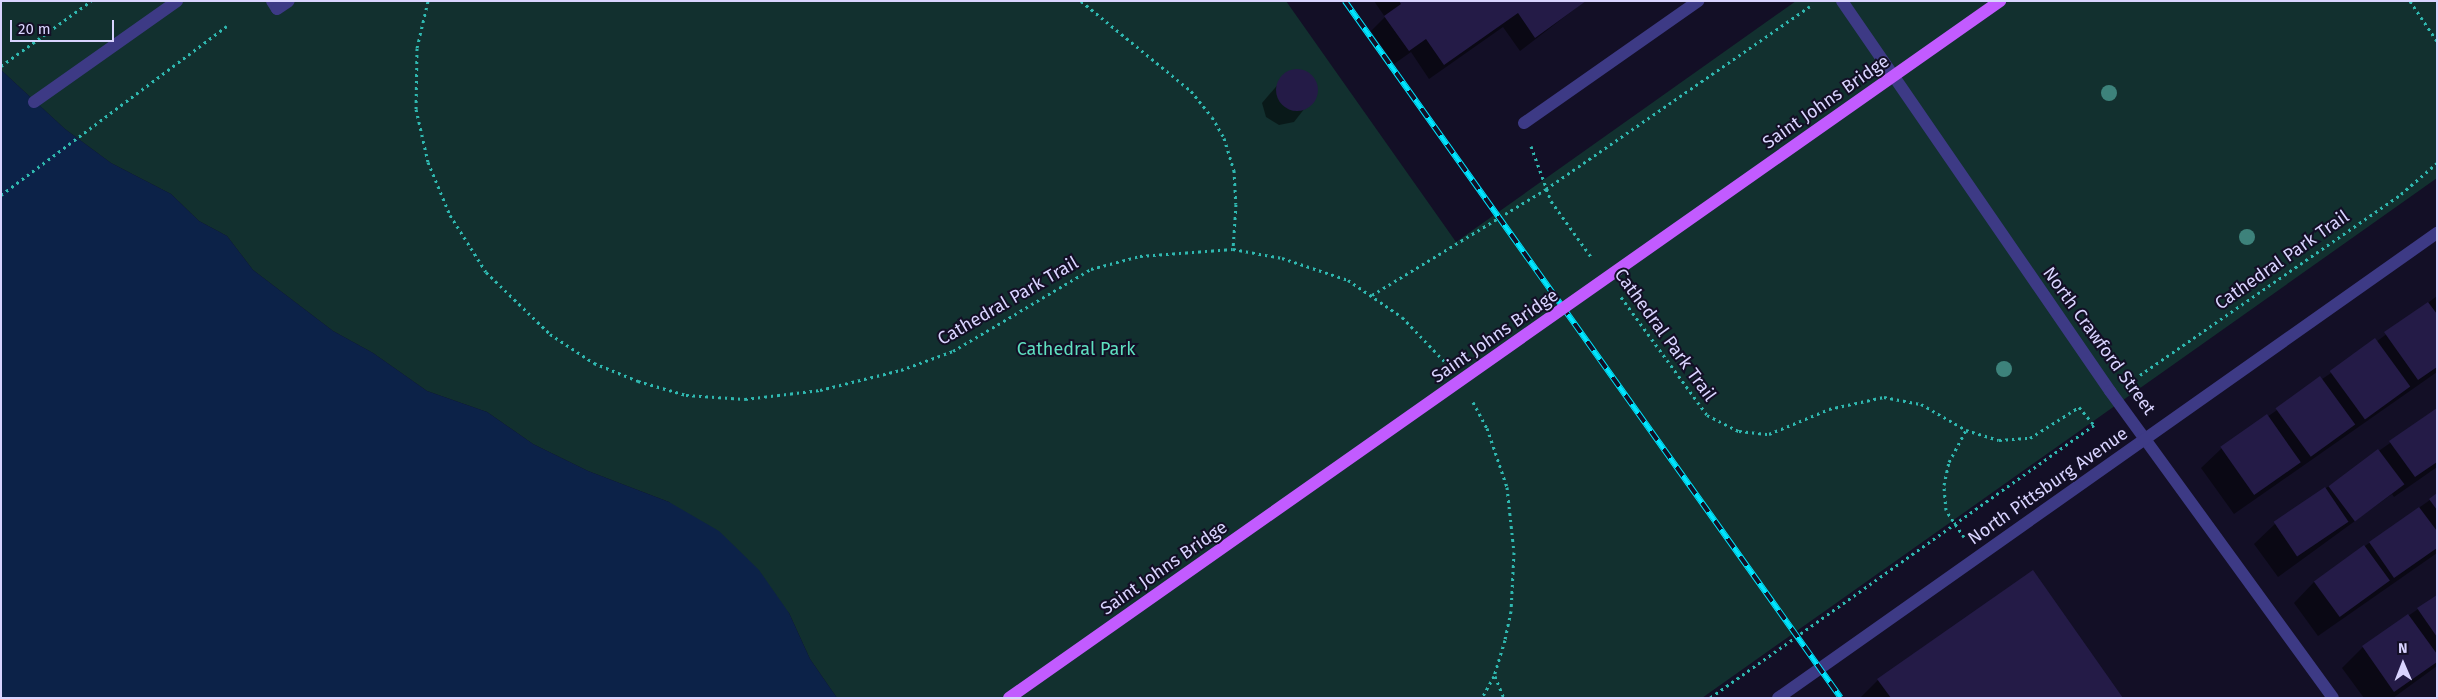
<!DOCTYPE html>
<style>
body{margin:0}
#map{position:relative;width:2438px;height:699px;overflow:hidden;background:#130f26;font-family:"Fira Sans",sans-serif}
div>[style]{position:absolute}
.green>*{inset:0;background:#12302f}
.water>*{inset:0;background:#0c2248}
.shadow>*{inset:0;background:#0007}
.building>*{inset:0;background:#241b47;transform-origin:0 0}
.round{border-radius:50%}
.path>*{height:3px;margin-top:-1.5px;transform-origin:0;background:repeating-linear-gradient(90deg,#2fb8b0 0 2.5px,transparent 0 6.5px)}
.minor>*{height:12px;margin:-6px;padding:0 6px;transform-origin:6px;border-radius:6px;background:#3d3a85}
.rail>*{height:5.5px;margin-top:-2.75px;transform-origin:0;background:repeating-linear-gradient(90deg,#130f26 0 11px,#00e5ff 0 22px);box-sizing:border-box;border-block:1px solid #00e5ff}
.major-bridge>*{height:12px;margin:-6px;padding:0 6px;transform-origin:6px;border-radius:6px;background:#c25bff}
.trees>*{width:16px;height:16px;margin:-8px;border-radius:50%;background:#3d827b}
span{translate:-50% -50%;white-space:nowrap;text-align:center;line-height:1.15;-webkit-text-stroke:4px #130f26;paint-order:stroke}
.street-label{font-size:18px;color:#d9d4ff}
.park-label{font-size:18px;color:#5fe0c0}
.frame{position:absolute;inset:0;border:2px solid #d9d4ff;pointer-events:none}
.north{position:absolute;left:2378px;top:639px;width:50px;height:50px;-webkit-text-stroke:4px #130f26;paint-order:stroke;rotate:359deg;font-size:14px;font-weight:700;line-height:20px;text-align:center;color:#d9d4ff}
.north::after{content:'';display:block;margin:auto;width:18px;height:22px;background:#d9d4ff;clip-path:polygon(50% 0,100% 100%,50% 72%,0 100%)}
.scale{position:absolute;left:10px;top:20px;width:104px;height:22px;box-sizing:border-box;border:2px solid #d9d4ff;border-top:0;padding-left:6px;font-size:15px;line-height:18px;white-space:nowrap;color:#d9d4ff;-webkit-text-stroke:4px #130f26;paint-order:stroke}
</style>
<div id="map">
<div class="green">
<div style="clip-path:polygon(1px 1px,1286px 1px,1456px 242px,1796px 1px,2437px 1px,2437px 178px,1702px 698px,837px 698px,810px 659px,789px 613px,669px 502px,588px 471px,533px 444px,487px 412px,427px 391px,373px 353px,333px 331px,253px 270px,227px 236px,199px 221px,171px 194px,111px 163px,65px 129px,1px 70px)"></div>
</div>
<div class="water">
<div style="clip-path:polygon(1px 70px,65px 129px,111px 163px,171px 194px,199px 221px,227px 236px,253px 270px,333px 331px,373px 353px,427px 391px,487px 412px,533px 444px,588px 471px,669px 502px,719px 531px,759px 570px,789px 613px,810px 659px,837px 698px,1px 698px)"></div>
</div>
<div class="shadow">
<div style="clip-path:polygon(1374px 1px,1585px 1px,1520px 51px,1503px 27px,1429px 79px,1411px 52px,1394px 64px,1371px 31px,1385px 17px)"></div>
<div style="clip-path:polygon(1301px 71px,1313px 79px,1316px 94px,1294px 122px,1279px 125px,1266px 117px,1262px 103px,1286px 75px)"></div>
<div style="clip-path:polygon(2437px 296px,2437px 372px,2234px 514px,2201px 468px,2222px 448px,2376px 342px)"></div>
<div style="clip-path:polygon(2437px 410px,2437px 467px,2394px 497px,2392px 494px,2278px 577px,2254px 544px,2275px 524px)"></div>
<div style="clip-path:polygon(2437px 495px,2437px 553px,2318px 636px,2294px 603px,2314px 582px)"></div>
<div style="clip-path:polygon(2437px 596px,2437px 666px,2393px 698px,2364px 698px,2342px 668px,2363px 647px)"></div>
<div style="clip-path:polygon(1878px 680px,2121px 698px,1860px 698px)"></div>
</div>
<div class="building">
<div style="clip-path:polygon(1399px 1px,1586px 1px,1535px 38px,1518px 13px,1444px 65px,1426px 39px,1409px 51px,1384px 16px,1401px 4px)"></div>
<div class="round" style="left:1276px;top:69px;width:42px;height:42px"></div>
<div style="clip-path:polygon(2428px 302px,2437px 314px,2437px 367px,2418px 380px,2384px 332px)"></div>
<div style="left:2375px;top:338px;width:60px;height:56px;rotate:54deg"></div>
<div style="left:2320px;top:376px;width:60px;height:55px;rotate:54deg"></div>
<div style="clip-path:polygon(2437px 408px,2437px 462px,2415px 477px,2389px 441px)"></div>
<div style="left:2267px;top:414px;width:59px;height:57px;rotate:55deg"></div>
<div style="left:2378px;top:449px;width:44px;height:62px;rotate:53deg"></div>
<div style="left:2325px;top:487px;width:42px;height:62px;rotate:56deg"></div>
<div style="clip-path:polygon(2437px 493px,2437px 510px,2429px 499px)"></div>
<div style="clip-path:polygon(2419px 507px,2437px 531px,2437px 548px,2394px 578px,2369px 542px)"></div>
<div style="left:2364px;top:545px;width:44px;height:62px;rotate:54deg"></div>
<div style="clip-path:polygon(2033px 570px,2123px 698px,1891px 698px,1877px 679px)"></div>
<div style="clip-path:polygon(2437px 595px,2437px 637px,2417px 608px)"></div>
<div style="clip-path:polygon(2408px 614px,2437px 654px,2437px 662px,2394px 692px,2362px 646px)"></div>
</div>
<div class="path">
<div style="left:428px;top:1px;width:48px;rotate:103.2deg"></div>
<div style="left:417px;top:48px;width:61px;rotate:90.9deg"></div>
<div style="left:416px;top:109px;width:54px;rotate:77.2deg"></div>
<div style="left:428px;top:162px;width:57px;rotate:67.5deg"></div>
<div style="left:450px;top:215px;width:67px;rotate:57.7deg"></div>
<div style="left:486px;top:272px;width:89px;rotate:44.1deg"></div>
<div style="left:550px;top:334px;width:53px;rotate:33.4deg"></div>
<div style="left:594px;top:363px;width:48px;rotate:22.2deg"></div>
<div style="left:638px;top:381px;width:50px;rotate:16.3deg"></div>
<div style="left:686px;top:395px;width:59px;rotate:3.9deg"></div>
<div style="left:745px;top:399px;width:76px;rotate:-6.8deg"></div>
<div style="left:820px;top:390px;width:83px;rotate:-13.9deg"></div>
<div style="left:901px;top:370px;width:55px;rotate:-20.1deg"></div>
<div style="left:953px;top:351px;width:161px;rotate:-30.7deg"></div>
<div style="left:1091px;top:269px;width:51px;rotate:-14.9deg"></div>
<div style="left:1140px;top:256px;width:93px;rotate:-4.3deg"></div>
<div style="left:1233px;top:249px;width:50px;rotate:10.4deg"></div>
<div style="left:1282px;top:258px;width:70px;rotate:18.4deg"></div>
<div style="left:1348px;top:280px;width:65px;rotate:34.4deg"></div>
<div style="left:1402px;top:317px;width:62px;rotate:46.3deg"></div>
<div style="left:1081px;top:1px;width:142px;rotate:39.3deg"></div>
<div style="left:1191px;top:91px;width:33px;rotate:51deg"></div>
<div style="left:1212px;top:117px;width:24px;rotate:60deg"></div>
<div style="left:1224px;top:138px;width:34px;rotate:73deg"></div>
<div style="left:1234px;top:170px;width:34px;rotate:87deg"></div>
<div style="left:1236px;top:204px;width:45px;rotate:93.8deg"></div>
<div style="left:2410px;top:1px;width:48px;rotate:56deg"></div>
<div style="left:1px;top:66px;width:111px;rotate:-35.8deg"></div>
<div style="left:1531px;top:146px;width:59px;rotate:70deg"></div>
<div style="left:1551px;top:201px;width:70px;rotate:54.3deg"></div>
<div style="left:1px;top:195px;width:282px;rotate:-36.8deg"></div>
<div style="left:1372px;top:295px;width:204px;rotate:-31.3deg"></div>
<div style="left:1546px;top:189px;width:321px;rotate:-34.7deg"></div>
<div style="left:1621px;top:297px;width:146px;rotate:53.9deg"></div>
<div style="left:1707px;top:415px;width:36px;rotate:27deg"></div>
<div style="left:1739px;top:431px;width:30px;rotate:6deg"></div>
<div style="left:1769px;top:434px;width:65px;rotate:-22.6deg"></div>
<div style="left:1829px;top:409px;width:56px;rotate:-12.3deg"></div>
<div style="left:1884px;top:397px;width:38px;rotate:11deg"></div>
<div style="left:1921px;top:404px;width:52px;rotate:30deg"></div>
<div style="left:1966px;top:430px;width:34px;rotate:17deg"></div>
<div style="left:1999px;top:440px;width:31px;rotate:-4deg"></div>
<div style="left:2030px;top:438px;width:58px;rotate:-32.3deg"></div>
<div style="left:2079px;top:407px;width:23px;rotate:50deg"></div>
<div style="left:2094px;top:425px;width:471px;rotate:144.6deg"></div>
<div style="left:2140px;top:375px;width:318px;rotate:-34.7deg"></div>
<div style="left:2401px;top:194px;width:48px;rotate:-40.7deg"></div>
<div style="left:1473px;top:402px;width:30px;rotate:62deg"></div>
<div style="left:1487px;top:428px;width:62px;rotate:71.3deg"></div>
<div style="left:1507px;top:487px;width:65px;rotate:83.9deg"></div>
<div style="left:1514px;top:552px;width:59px;rotate:92.9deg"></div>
<div style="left:1511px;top:611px;width:30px;rotate:102deg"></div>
<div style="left:1505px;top:640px;width:38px;rotate:107deg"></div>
<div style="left:1494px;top:676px;width:25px;rotate:119deg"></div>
<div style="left:1964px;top:537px;width:32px;rotate:-124deg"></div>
<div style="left:1946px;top:510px;width:25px;rotate:-95deg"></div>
<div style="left:1944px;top:485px;width:24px;rotate:-78deg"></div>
<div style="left:1949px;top:462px;width:36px;rotate:-62deg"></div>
<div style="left:1495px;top:676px;width:24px;rotate:68deg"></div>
</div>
<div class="minor">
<div style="left:272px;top:1px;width:9px;rotate:58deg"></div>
<div style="left:277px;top:9px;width:14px;rotate:-34deg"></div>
<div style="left:1842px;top:1px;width:473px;rotate:55.5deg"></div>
<div style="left:2110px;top:391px;width:379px;rotate:54deg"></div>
<div style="left:34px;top:102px;width:175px;rotate:-35.2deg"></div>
<div style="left:1524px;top:123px;width:213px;rotate:-35deg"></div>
<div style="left:1778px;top:698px;width:807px;rotate:-35.21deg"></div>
</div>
<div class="rail">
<div style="left:1345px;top:1px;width:855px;rotate:54.56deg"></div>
</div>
<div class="major-bridge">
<div style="left:1009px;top:698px;width:1212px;rotate:-35.12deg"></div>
</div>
<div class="trees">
<div style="left:2109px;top:93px"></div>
<div style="left:2247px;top:237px"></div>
<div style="left:2004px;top:369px"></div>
</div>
<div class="street-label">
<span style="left:1826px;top:102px;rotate:-35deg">Saint Johns Bridge</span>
<span style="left:2282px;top:260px;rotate:-35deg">Cathedral Park Trail</span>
<span style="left:1008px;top:301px;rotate:-30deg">Cathedral Park Trail</span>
<span style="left:1665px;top:335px;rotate:54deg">Cathedral Park Trail</span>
<span style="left:1495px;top:336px;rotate:-35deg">Saint Johns Bridge</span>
<span style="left:2099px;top:341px;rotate:54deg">North Crawford Street</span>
<span style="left:2048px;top:486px;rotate:-35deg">North Pittsburg Avenue</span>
<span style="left:1164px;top:568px;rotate:-35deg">Saint Johns Bridge</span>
</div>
<div class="park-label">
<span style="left:1076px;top:349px">Cathedral Park</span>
</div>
<div class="frame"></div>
<div class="north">N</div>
<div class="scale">20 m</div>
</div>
